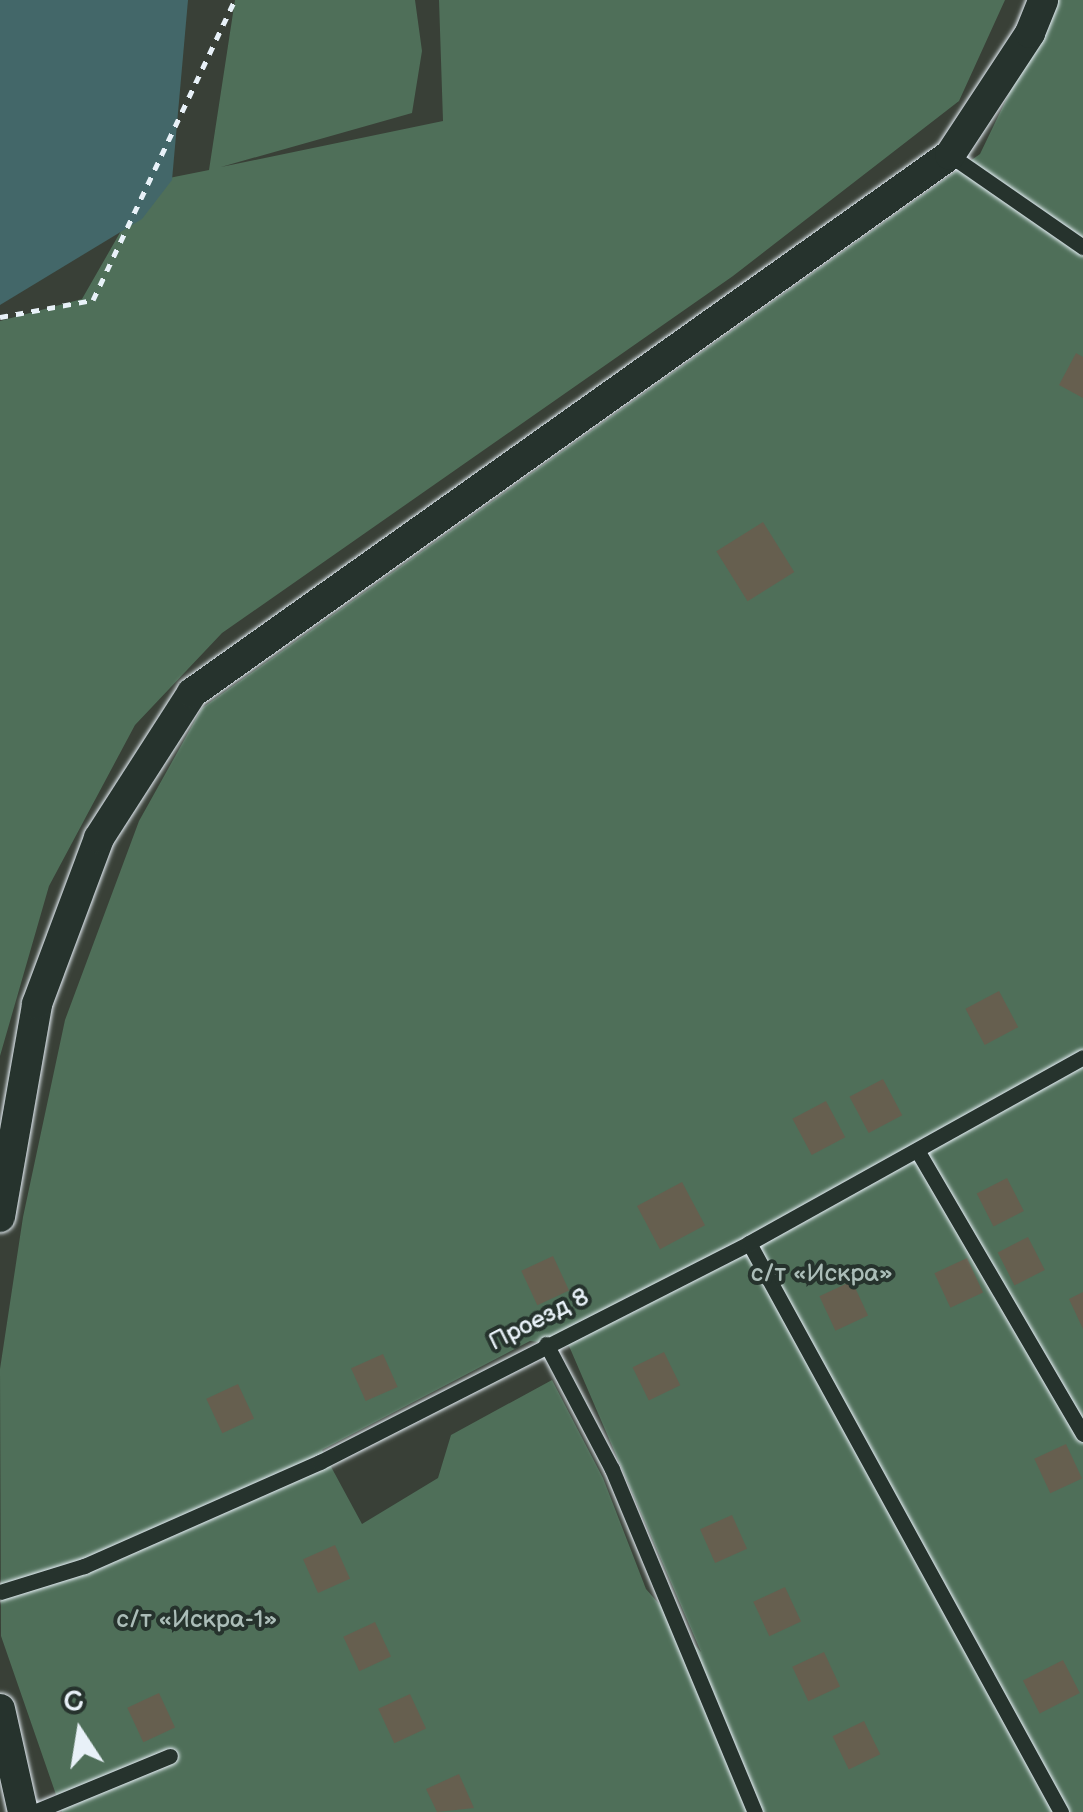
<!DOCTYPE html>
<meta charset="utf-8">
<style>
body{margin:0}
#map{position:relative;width:1083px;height:1812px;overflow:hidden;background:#394037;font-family:"Balsamiq Sans",sans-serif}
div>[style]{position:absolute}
.green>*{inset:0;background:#4f6f59}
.water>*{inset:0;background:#436769}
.building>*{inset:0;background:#665f4f;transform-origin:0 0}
.path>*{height:5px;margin-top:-2.5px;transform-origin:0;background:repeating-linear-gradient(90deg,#e8f1f8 0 8px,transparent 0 16px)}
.roads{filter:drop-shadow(0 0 2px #e8f1f8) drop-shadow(0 0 2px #e8f1f8)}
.service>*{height:15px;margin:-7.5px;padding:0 7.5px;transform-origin:7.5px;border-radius:7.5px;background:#26332d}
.minor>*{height:30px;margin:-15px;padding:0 15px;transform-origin:15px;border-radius:15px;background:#26332d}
span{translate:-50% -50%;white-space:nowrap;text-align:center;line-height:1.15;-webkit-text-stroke:8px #26332d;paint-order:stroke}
.park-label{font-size:25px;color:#abbdb8}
.street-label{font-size:25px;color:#e8f1f8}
.north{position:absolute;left:30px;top:1682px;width:100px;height:100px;-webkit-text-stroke:8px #26332d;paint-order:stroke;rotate:348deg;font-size:28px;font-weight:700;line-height:40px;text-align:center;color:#e8f1f8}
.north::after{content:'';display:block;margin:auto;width:35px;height:45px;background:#e8f1f8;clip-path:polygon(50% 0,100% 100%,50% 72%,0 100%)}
</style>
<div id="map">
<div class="green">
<div style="clip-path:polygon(235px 0,415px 0,422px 51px,412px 113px,221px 167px,443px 121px,439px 0,1005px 0,959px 101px,733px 276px,222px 633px,135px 725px,49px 886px,0 1056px,0 321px,82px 299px,149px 182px,209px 170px)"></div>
<div style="clip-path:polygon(evenodd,1054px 0,1083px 0,1083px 1812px,62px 1812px,1px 1636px,0 1369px,23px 1217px,65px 1020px,139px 821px,202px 708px,980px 154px,1054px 0,530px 1341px,569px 1346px,701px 1652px,646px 1589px,603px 1478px,552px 1380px,451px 1435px,438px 1478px,362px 1524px,322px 1450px,530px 1341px)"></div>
</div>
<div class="water">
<div style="clip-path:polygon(0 0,188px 0,172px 180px,142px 219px,0 305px)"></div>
</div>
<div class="building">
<div style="clip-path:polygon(1076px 353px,1083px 357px,1083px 398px,1059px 385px)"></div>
<div style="left:763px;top:522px;width:59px;height:55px;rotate:58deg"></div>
<div style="left:999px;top:991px;width:41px;height:38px;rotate:62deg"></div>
<div style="left:883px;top:1079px;width:41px;height:38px;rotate:62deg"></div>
<div style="left:826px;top:1101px;width:41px;height:38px;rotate:62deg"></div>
<div style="left:1007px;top:1178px;width:37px;height:34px;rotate:63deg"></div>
<div style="left:682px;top:1182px;width:49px;height:51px;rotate:62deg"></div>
<div style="left:1028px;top:1237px;width:37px;height:34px;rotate:63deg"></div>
<div style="left:553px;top:1256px;width:38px;height:35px;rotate:65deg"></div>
<div style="left:967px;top:1258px;width:38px;height:36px;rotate:65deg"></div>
<div style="left:852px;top:1281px;width:38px;height:36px;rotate:65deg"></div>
<div style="clip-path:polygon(1083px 1292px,1083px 1329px,1069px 1299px)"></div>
<div style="left:664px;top:1352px;width:37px;height:35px;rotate:64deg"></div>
<div style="left:383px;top:1354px;width:36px;height:35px;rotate:66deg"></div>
<div style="left:238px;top:1384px;width:38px;height:35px;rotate:65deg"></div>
<div style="left:1066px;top:1444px;width:38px;height:35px;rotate:65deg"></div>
<div style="left:732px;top:1515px;width:37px;height:35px;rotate:66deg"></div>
<div style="left:335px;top:1545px;width:37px;height:35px;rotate:66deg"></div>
<div style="left:785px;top:1587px;width:38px;height:35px;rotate:65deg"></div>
<div style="left:375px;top:1622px;width:38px;height:35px;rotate:65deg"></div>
<div style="left:824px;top:1652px;width:38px;height:35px;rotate:65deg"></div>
<div style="left:1063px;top:1660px;width:37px;height:45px;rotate:63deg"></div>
<div style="left:159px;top:1693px;width:38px;height:35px;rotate:65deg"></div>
<div style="left:410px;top:1694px;width:38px;height:35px;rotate:65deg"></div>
<div style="left:864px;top:1721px;width:37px;height:35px;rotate:64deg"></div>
<div style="clip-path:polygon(459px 1774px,474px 1808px,437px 1812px,426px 1789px)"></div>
</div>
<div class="path">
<div style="left:0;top:317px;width:95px;rotate:-10.4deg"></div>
<div style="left:93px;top:300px;width:332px;rotate:-64.7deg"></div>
</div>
<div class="roads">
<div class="service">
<div style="left:950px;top:155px;width:162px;rotate:34.7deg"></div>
<div style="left:917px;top:1150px;width:329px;rotate:59.7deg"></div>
<div style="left:749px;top:1243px;width:649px;rotate:61.26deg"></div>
<div style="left:546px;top:1344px;width:141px;rotate:62.2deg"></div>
<div style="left:612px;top:1469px;width:372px;rotate:67.4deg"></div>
<div style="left:0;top:1592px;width:88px;rotate:-17.2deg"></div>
<div style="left:84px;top:1566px;width:258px;rotate:-23.8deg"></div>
<div style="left:320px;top:1462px;width:482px;rotate:-27deg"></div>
<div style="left:749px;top:1243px;width:382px;rotate:-29.1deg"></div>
<div style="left:34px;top:1812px;width:147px;rotate:-22.4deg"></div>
</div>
<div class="minor">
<div style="left:0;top:1217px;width:216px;rotate:-80.1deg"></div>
<div style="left:37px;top:1004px;width:177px;rotate:-69.5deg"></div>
<div style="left:99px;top:838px;width:172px;rotate:-57.3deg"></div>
<div style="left:192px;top:693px;width:930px;rotate:-35.37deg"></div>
<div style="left:950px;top:155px;width:146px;rotate:-56.7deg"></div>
<div style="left:1030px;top:33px;width:35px;rotate:-68deg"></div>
<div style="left:0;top:1709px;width:106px;rotate:77.4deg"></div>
</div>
</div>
<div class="park-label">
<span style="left:822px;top:1274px">с/т «Искра»</span>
<span style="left:197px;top:1620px">с/т «Искра-1»</span>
</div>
<div class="street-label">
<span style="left:539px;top:1320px;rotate:-27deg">Проезд 8</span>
</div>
<div class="north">С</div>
</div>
